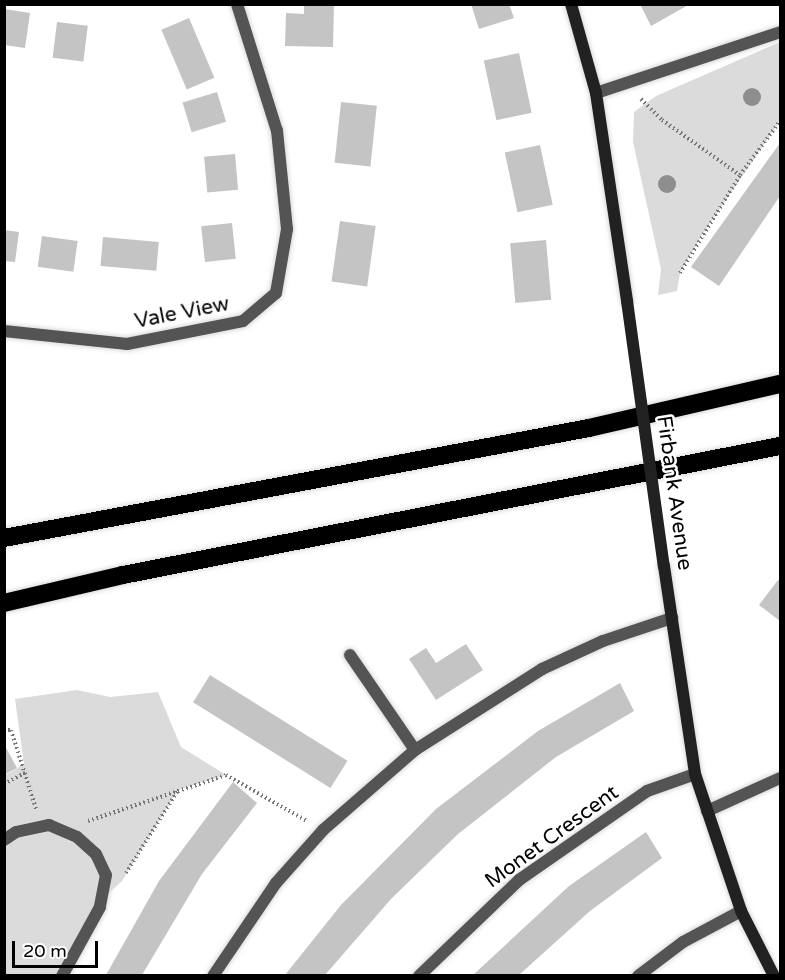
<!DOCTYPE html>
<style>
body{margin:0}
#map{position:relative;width:785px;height:980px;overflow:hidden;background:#fff;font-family:"Varela Round",sans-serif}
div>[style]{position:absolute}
.green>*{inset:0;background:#dbdbdb}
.building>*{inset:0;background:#c4c4c4;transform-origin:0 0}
.path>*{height:4px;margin-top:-2px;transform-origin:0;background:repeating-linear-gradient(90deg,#767676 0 1.5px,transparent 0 4.5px)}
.roads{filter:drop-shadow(0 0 2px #dbdbdb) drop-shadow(0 0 2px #dbdbdb)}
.street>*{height:12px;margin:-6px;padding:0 6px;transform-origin:6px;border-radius:6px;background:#545454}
.secondary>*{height:12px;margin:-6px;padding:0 6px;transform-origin:6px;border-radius:6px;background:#212121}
.highway>*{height:18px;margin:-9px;padding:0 9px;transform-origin:9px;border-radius:9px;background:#000}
.secondary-bridge>*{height:12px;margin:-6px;padding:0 6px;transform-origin:6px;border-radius:6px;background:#212121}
.trees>*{width:18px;height:18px;margin:-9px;border-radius:50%;background:#8e8e8e}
span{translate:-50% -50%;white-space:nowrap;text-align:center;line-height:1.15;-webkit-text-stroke:5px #fff;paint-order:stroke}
.street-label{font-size:21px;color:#000}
.frame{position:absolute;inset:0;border:6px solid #000;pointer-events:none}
.scale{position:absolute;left:12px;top:941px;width:86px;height:27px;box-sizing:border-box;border:3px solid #000;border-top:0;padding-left:8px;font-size:18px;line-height:21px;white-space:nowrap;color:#000;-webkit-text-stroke:4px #fff;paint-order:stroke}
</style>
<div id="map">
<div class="green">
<div style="clip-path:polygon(780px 42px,780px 121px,700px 238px,680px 273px,677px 291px,658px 295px,661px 269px,633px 142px,634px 112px,656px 96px)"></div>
<div style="clip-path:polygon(77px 690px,110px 697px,158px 692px,181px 747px,226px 775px,178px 790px,122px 881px,102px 899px,62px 976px,5px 975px,4px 776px,24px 764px,15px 699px)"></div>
</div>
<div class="building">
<div style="clip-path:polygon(304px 4px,334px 4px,333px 47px,285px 46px,286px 13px,304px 14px)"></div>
<div style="clip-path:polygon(471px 4px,509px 4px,514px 18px,479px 29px)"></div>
<div style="clip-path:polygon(640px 4px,690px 4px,651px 26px)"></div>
<div style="clip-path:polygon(4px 9px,30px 13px,25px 48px,4px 45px)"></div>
<div style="left:189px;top:18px;width:65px;height:30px;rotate:67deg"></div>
<div style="left:57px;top:22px;width:31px;height:36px;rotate:7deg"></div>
<div style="left:519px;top:53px;width:61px;height:36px;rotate:78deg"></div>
<div style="left:217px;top:92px;width:31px;height:36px;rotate:73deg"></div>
<div style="left:341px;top:102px;width:36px;height:61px;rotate:6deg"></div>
<div style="clip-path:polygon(780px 143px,780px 196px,719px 286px,691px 267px)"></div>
<div style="left:540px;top:145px;width:61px;height:36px;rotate:78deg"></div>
<div style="left:235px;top:154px;width:36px;height:31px;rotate:85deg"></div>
<div style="left:340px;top:221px;width:36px;height:61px;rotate:8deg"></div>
<div style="left:232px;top:223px;width:36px;height:31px;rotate:84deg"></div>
<div style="clip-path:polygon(4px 230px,19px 232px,15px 262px,4px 261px)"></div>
<div style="left:42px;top:236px;width:36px;height:31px;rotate:8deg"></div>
<div style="left:103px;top:237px;width:56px;height:29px;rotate:5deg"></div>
<div style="left:546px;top:240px;width:60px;height:36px;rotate:85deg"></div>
<div style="clip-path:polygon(778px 580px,780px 581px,780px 621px,759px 605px)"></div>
<div style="clip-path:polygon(466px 644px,483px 670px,436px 700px,409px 659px,426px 648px,436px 663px)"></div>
<div style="left:210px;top:675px;width:162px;height:32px;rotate:32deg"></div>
<div style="clip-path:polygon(620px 683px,634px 711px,556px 757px,458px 834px,391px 899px,325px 975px,285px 975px,341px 905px,436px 809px,538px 731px)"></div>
<div style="clip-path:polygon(4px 744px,17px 768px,4px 775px)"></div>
<div style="clip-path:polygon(233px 782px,257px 803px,202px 874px,142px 975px,106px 975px,159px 881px)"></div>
<div style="clip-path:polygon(646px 832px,662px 858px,590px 911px,519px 975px,473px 975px,569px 886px)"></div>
</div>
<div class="path">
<div style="left:641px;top:99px;width:30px;rotate:45deg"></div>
<div style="left:662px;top:120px;width:95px;rotate:35.2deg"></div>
<div style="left:680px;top:273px;width:115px;rotate:-58.5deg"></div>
<div style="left:740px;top:175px;width:67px;rotate:-53.5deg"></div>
<div style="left:4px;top:730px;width:7px"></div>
<div style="left:11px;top:730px;width:83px;rotate:72.4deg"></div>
<div style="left:4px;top:784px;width:24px;rotate:-28deg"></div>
<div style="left:88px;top:821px;width:145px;rotate:-18.4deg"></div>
<div style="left:226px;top:775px;width:93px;rotate:29.6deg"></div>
<div style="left:126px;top:873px;width:98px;rotate:-57.9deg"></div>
</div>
<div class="roads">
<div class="street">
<div style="left:596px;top:93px;width:194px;rotate:-18.3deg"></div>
<div style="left:4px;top:331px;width:124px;rotate:6deg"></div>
<div style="left:127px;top:344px;width:118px;rotate:-11.2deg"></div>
<div style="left:243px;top:321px;width:43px;rotate:-40.3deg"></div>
<div style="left:276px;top:293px;width:65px;rotate:-80.2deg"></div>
<div style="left:287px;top:229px;width:99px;rotate:-95.8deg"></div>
<div style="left:277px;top:131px;width:133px;rotate:-107.5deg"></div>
<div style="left:350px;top:655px;width:115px;rotate:55.6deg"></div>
<div style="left:707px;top:811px;width:80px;rotate:-24.3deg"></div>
<div style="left:4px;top:840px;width:14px;rotate:-34deg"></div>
<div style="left:16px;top:832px;width:34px;rotate:-12deg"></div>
<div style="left:49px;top:825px;width:30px;rotate:23deg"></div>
<div style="left:77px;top:837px;width:25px;rotate:42deg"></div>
<div style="left:96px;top:854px;width:23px;rotate:65deg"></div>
<div style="left:106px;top:875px;width:33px;rotate:101deg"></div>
<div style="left:100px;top:907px;width:79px;rotate:118.8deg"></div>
<div style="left:213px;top:976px;width:112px;rotate:-55.9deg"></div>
<div style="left:276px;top:883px;width:71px;rotate:-48.4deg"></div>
<div style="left:323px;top:830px;width:122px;rotate:-41deg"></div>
<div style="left:415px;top:750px;width:151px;rotate:-32.5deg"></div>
<div style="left:542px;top:669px;width:67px;rotate:-24.7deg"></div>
<div style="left:603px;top:641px;width:73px;rotate:-18.4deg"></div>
<div style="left:419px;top:976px;width:139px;rotate:-43.8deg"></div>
<div style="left:519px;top:880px;width:156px;rotate:-34.8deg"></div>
<div style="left:647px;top:791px;width:51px;rotate:-19.5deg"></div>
<div style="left:638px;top:976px;width:56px;rotate:-37.1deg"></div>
<div style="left:683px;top:942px;width:66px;rotate:-28.1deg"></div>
</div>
<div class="secondary">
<div style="left:571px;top:4px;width:92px;rotate:74.3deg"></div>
<div style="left:596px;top:93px;width:210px;rotate:81.5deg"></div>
<div style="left:664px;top:566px;width:210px;rotate:81.5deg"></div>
<div style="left:695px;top:774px;width:145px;rotate:71.4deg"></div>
<div style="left:741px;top:911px;width:73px;rotate:63.1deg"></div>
</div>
<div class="highway">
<div style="left:4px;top:538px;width:595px;rotate:-10.65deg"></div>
<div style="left:589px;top:428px;width:196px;rotate:-13deg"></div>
<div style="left:4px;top:603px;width:122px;rotate:-13.2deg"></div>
<div style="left:123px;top:575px;width:670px;rotate:-11.11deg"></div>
</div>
</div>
<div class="secondary-bridge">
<div style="left:627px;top:301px;width:268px;rotate:82.1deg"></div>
</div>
<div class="trees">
<div style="left:752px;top:97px"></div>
<div style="left:667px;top:184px"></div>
</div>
<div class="street-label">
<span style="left:182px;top:313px;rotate:-11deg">Vale View</span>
<span style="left:674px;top:493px;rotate:82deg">Firbank Avenue</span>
<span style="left:552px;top:837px;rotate:-36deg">Monet Crescent</span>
</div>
<div class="frame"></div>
<div class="scale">20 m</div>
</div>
